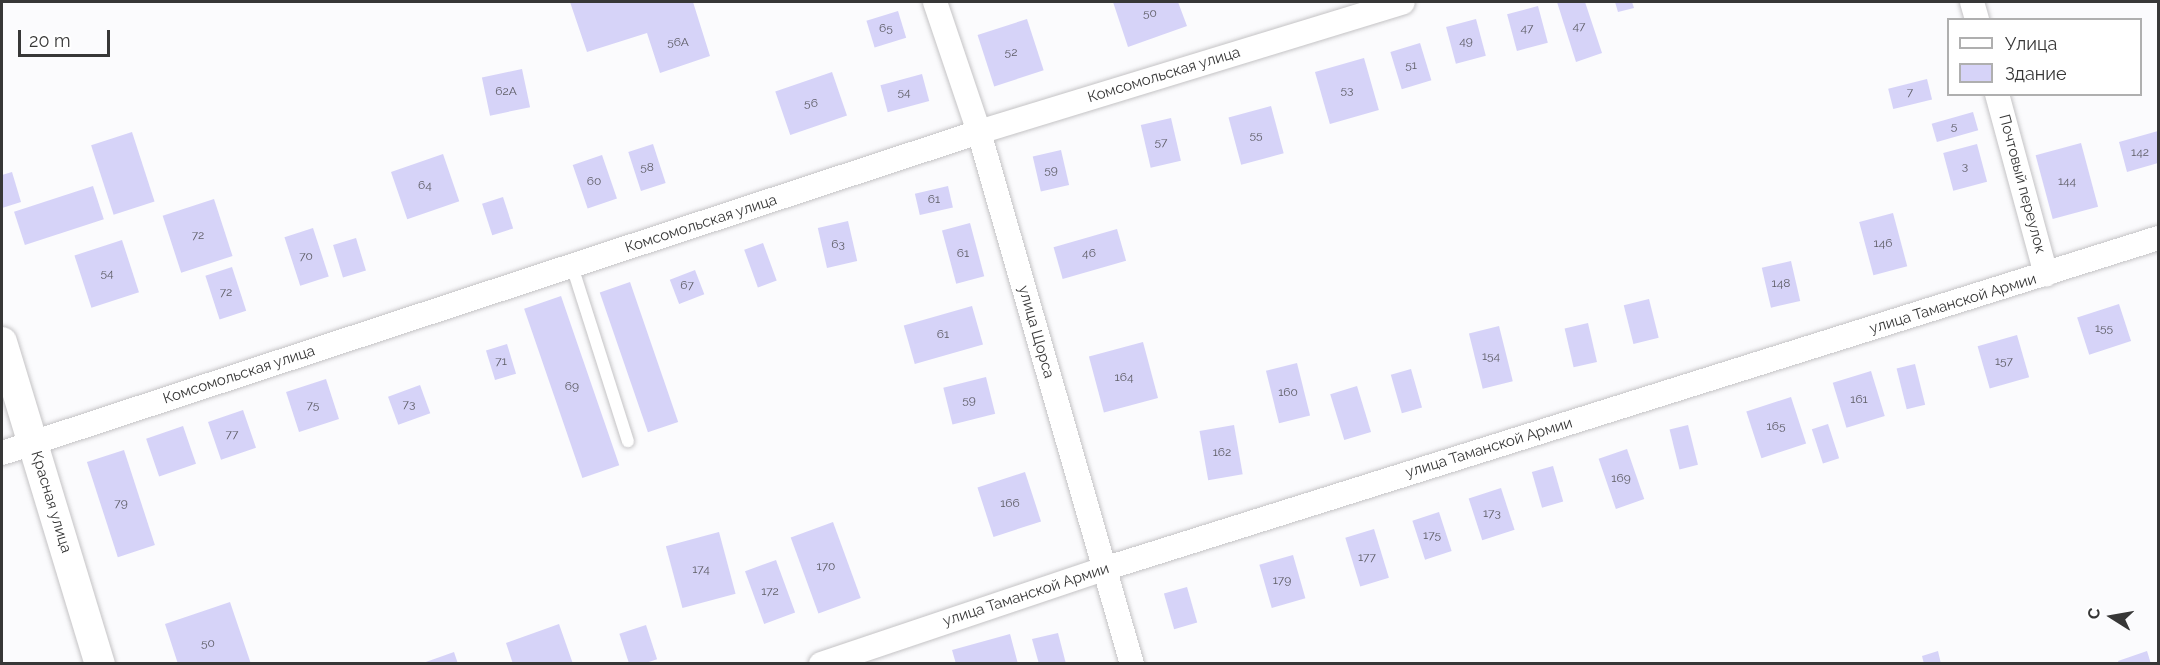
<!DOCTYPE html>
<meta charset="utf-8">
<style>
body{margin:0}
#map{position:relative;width:2160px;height:665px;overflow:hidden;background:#fbfbfd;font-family:Raleway,sans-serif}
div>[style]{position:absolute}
.building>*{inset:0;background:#d6d3f8;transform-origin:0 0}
.roads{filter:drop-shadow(0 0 2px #c4c3c5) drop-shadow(0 0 2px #c4c3c5)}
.service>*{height:12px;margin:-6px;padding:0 6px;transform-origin:6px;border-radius:6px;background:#fff}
.minor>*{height:24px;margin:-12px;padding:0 12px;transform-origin:12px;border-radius:12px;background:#fff}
.tertiary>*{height:30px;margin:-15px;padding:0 15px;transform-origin:15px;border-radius:15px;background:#fff}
span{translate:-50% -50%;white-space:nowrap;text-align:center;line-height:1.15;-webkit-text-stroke:5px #fff;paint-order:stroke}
.number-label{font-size:12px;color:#5f5e67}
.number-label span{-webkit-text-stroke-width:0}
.street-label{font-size:15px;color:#373737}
.frame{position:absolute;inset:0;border:3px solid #373737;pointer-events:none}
.legend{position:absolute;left:1947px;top:18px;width:195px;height:78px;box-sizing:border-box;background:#fff;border:2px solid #afafaf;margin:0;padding:8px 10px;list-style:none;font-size:18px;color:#373737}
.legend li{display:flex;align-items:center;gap:12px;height:30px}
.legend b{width:30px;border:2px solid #afafaf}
.north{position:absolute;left:2082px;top:587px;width:60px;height:60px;-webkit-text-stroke:4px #fff;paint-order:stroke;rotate:281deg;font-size:16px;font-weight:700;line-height:24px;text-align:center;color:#373737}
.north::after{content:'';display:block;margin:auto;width:21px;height:27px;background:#373737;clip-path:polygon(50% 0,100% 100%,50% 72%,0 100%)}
.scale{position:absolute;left:18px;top:30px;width:92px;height:27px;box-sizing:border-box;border:3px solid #373737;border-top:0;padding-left:8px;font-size:18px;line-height:21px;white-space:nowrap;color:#373737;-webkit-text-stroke:4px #fff;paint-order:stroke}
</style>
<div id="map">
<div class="building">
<div style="clip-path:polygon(570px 2px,693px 2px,710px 56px,660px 73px,647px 33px,587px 52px)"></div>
<div style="clip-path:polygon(1113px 2px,1178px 2px,1187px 26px,1128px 47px)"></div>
<div style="clip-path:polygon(1557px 2px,1585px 2px,1602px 53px,1576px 62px)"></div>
<div style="clip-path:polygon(1615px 2px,1632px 2px,1634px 8px,1618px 12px)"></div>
<div style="left:1538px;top:6px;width:38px;height:32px;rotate:75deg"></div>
<div style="left:898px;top:11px;width:28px;height:33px;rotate:73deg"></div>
<div style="left:1027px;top:19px;width:54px;height:52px;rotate:72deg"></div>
<div style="left:1476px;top:19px;width:38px;height:31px;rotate:75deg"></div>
<div style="left:1420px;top:43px;width:39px;height:31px;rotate:73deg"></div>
<div style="left:1364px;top:58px;width:54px;height:51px;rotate:74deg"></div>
<div style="left:522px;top:69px;width:39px;height:41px;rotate:78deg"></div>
<div style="left:832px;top:72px;width:46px;height:60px;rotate:71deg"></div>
<div style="left:922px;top:74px;width:28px;height:43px;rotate:75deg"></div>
<div style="left:1927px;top:79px;width:21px;height:40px;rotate:76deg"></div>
<div style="left:1271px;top:106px;width:49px;height:44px;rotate:75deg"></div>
<div style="left:1973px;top:112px;width:19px;height:43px;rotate:74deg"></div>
<div style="left:1171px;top:118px;width:44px;height:31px;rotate:77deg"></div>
<div style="clip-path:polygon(2158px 131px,2158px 163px,2127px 172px,2119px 142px)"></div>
<div style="left:132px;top:132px;width:73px;height:43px;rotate:72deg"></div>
<div style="left:2081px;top:143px;width:66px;height:47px;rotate:75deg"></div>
<div style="left:653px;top:144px;width:41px;height:26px;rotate:72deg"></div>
<div style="left:1977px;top:144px;width:39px;height:35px;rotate:75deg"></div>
<div style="left:1061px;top:150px;width:36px;height:29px;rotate:77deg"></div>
<div style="left:443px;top:154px;width:50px;height:55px;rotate:71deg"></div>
<div style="left:602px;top:155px;width:46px;height:31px;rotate:71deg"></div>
<div style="clip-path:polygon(12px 172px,21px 202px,2px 208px,2px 175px)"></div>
<div style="left:93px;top:186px;width:35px;height:83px;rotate:72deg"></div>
<div style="left:948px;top:186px;width:22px;height:34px;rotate:77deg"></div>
<div style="left:503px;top:197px;width:33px;height:22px;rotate:72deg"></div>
<div style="left:214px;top:199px;width:60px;height:54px;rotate:72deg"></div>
<div style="left:1893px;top:213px;width:55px;height:35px;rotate:75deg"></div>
<div style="left:848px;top:221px;width:41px;height:31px;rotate:77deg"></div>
<div style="left:970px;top:223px;width:55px;height:29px;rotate:75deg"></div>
<div style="left:313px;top:228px;width:51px;height:30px;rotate:72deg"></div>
<div style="left:1117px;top:229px;width:33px;height:66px;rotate:74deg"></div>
<div style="left:356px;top:238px;width:34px;height:24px;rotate:73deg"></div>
<div style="left:122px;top:240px;width:55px;height:50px;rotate:72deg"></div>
<div style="left:763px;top:243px;width:40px;height:20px;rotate:70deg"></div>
<div style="left:1791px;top:261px;width:41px;height:30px;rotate:77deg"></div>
<div style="left:232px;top:267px;width:46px;height:28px;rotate:72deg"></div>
<div style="left:695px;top:270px;width:26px;height:27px;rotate:69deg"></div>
<div style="left:630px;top:282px;width:148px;height:32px;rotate:71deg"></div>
<div style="left:561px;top:296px;width:179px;height:39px;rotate:71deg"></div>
<div style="left:1649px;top:299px;width:40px;height:26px;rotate:76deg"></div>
<div style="left:2119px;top:304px;width:39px;height:44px;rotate:72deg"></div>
<div style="left:972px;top:306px;width:40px;height:71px;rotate:74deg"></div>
<div style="left:1588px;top:323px;width:40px;height:24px;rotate:77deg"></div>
<div style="left:1499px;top:326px;width:57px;height:31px;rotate:76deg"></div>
<div style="left:2017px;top:335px;width:44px;height:41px;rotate:74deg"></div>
<div style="left:1143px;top:342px;width:58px;height:56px;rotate:75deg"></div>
<div style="left:507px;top:344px;width:31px;height:22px;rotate:73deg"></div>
<div style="left:1297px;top:363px;width:54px;height:32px;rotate:76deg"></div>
<div style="left:1915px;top:364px;width:42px;height:19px;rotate:76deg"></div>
<div style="left:1411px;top:369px;width:40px;height:21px;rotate:74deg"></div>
<div style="left:1871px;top:371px;width:47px;height:40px;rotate:73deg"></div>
<div style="left:986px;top:377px;width:38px;height:44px;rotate:76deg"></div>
<div style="left:326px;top:379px;width:42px;height:42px;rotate:72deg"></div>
<div style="left:420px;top:385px;width:30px;height:34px;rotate:70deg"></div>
<div style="left:1357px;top:386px;width:48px;height:28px;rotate:73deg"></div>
<div style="left:1791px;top:397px;width:49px;height:47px;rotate:72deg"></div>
<div style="left:243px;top:410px;width:40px;height:37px;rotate:71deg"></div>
<div style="left:1828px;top:424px;width:36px;height:17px;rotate:72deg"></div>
<div style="left:1234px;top:425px;width:50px;height:35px;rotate:80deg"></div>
<div style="left:1688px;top:425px;width:41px;height:19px;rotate:76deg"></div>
<div style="left:183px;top:426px;width:40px;height:39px;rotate:71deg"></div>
<div style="left:1627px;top:449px;width:53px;height:30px;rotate:71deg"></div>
<div style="left:124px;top:450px;width:100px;height:39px;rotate:72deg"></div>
<div style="left:1553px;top:466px;width:37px;height:22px;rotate:74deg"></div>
<div style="left:1025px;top:472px;width:52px;height:50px;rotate:72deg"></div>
<div style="left:1501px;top:488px;width:44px;height:34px;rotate:72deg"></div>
<div style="left:1439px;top:512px;width:41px;height:28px;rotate:72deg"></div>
<div style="left:833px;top:522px;width:81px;height:45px;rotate:70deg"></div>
<div style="left:1374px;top:529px;width:51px;height:30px;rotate:73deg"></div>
<div style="left:719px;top:532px;width:64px;height:55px;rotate:75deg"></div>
<div style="left:1293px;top:555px;width:45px;height:35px;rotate:74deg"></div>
<div style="left:776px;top:560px;width:56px;height:33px;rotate:70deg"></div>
<div style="left:1187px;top:587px;width:37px;height:24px;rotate:74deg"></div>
<div style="clip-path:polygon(230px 602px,251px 664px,178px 664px,165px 624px)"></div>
<div style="clip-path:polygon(559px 624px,573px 664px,513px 664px,506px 643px)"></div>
<div style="left:646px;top:625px;width:36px;height:28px;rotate:72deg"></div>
<div style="clip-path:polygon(1058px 633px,1066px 664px,1039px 664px,1032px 639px)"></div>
<div style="clip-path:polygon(1010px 634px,1018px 664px,956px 664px,952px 650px)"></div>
<div style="clip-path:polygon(1938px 651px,1941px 664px,1924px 664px,1922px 656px)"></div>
<div style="clip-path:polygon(2147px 651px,2151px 664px,2119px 664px,2118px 661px)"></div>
<div style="clip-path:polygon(454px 652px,458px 664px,423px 664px,423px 663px)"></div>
</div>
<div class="roads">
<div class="service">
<div style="left:572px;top:266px;width:184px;rotate:72.3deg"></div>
</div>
<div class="minor">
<div style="left:935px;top:2px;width:137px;rotate:71.3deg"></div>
<div style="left:979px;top:132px;width:554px;rotate:73.96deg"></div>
<div style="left:1972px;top:2px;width:19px;rotate:74deg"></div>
<div style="left:1997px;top:94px;width:187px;rotate:74.8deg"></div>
<div style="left:2px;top:453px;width:1028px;rotate:-18.19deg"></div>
<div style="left:979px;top:132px;width:443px;rotate:-17deg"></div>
<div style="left:821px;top:664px;width:299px;rotate:-18.6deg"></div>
<div style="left:1104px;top:569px;width:1105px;rotate:-17.43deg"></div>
</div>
<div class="tertiary">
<div style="left:2px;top:342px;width:337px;rotate:73.1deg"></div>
</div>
</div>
<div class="number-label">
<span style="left:1150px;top:14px">50</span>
<span style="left:1579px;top:27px">47</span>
<span style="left:886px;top:29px">65</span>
<span style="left:1527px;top:29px">47</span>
<span style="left:1466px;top:42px">49</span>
<span style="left:678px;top:43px">56А</span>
<span style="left:1011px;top:53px">52</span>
<span style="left:1411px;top:66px">51</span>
<span style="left:1347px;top:91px">53</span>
<span style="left:506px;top:92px">62А</span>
<span style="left:904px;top:93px">54</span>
<span style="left:1910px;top:93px">7</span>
<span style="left:811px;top:104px">56</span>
<span style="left:1954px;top:127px">5</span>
<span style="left:1256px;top:136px">55</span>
<span style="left:1161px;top:143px">57</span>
<span style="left:2140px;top:153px">142</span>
<span style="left:1965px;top:167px">3</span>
<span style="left:647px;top:168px">58</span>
<span style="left:1051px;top:171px">59</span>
<span style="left:594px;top:182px">60</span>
<span style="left:2067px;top:182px">144</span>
<span style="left:425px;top:186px">64</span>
<span style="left:934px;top:200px">61</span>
<span style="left:198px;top:236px">72</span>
<span style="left:1883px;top:244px">146</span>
<span style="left:838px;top:245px">63</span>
<span style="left:963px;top:254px">61</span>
<span style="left:1089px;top:254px">46</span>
<span style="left:306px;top:257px">70</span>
<span style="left:107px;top:274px">54</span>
<span style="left:1781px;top:284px">148</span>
<span style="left:687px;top:286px">67</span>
<span style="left:226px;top:293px">72</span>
<span style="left:2104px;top:329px">155</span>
<span style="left:943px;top:335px">61</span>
<span style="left:1491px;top:357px">154</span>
<span style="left:501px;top:362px">71</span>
<span style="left:2004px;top:362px">157</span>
<span style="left:1124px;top:378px">164</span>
<span style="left:572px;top:387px">69</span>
<span style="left:1288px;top:393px">160</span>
<span style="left:1859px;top:400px">161</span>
<span style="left:969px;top:401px">59</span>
<span style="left:409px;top:405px">73</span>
<span style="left:313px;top:406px">75</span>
<span style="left:1776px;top:427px">165</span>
<span style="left:232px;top:435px">77</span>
<span style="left:1222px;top:453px">162</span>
<span style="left:1621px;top:479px">169</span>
<span style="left:121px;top:504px">79</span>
<span style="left:1010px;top:504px">166</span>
<span style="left:1492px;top:514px">173</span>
<span style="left:1432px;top:536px">175</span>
<span style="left:1367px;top:558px">177</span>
<span style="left:826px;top:567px">170</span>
<span style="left:701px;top:570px">174</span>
<span style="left:1282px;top:581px">179</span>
<span style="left:770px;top:592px">172</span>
<span style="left:208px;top:644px">50</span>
</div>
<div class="street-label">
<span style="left:1164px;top:75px;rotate:-17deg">Комсомольская улица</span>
<span style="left:2022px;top:184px;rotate:75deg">Почтовый переулок</span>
<span style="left:701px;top:224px;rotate:-18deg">Комсомольская улица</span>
<span style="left:1953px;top:304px;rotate:-17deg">улица Таманской Армии</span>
<span style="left:1036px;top:332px;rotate:74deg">улица Щорса</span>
<span style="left:239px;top:375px;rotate:-18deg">Комсомольская улица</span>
<span style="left:1489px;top:448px;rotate:-17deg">улица Таманской Армии</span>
<span style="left:51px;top:502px;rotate:73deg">Красная улица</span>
<span style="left:1026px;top:595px;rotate:-18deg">улица Таманской Армии</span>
</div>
<div class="frame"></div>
<ul class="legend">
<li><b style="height:8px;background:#fff"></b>Улица</li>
<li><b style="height:16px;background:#d6d3f8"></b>Здание</li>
</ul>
<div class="north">С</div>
<div class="scale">20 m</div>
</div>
